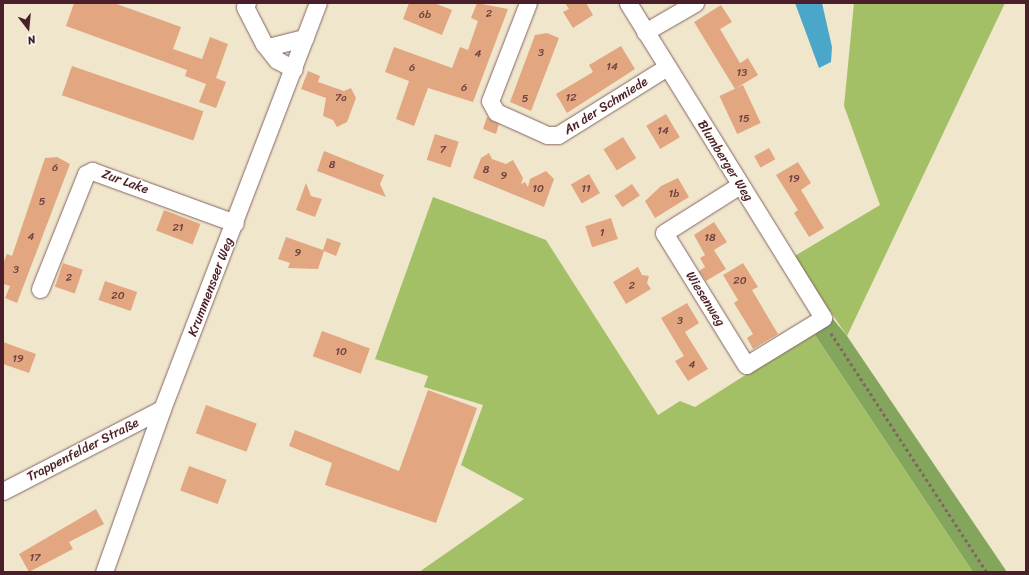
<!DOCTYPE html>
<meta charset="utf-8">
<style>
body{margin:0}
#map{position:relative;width:1029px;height:575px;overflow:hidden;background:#f0e6cc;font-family:Sriracha,sans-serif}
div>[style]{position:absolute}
.green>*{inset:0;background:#a4c067}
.forest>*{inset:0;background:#83a65c}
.water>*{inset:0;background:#4ba7ca}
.building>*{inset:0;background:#e2a781;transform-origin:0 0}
.path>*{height:2.5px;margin-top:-1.25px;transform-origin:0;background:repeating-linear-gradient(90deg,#846563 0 3px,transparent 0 6px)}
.roads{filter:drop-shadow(0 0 1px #846563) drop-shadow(0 0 1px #846563)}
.minor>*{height:17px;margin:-8.5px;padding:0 8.5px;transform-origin:8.5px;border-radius:8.5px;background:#fff}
span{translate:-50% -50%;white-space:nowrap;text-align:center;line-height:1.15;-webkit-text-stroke:3px #fdfcf7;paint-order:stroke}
.number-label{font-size:11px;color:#704140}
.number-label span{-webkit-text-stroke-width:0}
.street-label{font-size:13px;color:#4a1f2b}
.frame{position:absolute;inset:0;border:4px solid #4a1f2b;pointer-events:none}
.north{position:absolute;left:8px;top:8px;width:40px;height:40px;-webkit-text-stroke:3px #fdfcf7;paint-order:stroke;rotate:164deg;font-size:11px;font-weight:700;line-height:16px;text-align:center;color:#4a1f2b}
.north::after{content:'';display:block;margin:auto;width:14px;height:18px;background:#4a1f2b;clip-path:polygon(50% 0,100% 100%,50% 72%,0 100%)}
</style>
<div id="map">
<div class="green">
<div style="clip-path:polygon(854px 3px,1005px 3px,847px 336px,793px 257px,880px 205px,844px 106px)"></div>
<div style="clip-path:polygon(433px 197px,546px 240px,658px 415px,680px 401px,695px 407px,813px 332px,973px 572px,419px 572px,524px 499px,461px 465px,483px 405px,424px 387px,428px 376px,375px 359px)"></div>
</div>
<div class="forest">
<div style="clip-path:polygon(833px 319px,847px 336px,1007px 572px,973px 572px,813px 332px)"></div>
</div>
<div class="water">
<div style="clip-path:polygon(795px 3px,822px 3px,832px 47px,831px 62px,819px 68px)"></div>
</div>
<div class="building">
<div style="clip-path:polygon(74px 3px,114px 3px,181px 27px,173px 49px,202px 59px,210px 37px,228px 44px,216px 78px,226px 82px,216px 108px,199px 102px,206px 84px,185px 76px,187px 70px,66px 26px)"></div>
<div style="clip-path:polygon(409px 3px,434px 3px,452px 10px,442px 35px,403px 19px)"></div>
<div style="clip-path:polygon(477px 3px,508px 9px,473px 102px,428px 88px,414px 126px,396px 119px,409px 81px,385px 72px,394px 47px,452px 68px,460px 47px,468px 50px,478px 21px,471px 18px)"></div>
<div style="clip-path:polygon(565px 3px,586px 3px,593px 15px,573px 28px,563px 12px,569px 9px)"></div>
<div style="clip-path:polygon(721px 5px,732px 22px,720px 29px,740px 63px,748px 58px,758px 75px,735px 89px,694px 22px)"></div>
<div style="clip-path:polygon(547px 33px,559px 38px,531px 111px,510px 102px,535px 35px)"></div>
<div style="clip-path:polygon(621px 46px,635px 69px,567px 113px,556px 94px,593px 72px,589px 65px)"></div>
<div style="left:72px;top:66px;width:139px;height:31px;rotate:19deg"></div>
<div style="clip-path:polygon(308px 71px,320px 76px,318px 82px,344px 91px,351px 88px,356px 98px,347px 122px,337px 127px,333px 120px,323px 116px,326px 98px,301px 89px)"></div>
<div style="left:743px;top:85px;width:42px;height:26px;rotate:65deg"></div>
<div style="left:666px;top:114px;width:27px;height:23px;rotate:59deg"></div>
<div style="clip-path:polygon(487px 117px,499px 124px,496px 134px,483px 129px)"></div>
<div style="left:435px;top:134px;width:25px;height:27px;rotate:18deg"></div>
<div style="left:623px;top:137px;width:25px;height:23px;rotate:58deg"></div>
<div style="left:769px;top:148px;width:13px;height:17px;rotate:61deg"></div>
<div style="clip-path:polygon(324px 151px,384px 175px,380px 184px,386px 197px,317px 171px)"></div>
<div style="clip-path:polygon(489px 153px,492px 159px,506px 164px,513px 160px,523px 178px,521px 184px,525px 182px,528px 187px,530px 179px,546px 171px,554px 179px,544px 207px,473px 178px,481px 158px)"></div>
<div style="clip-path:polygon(57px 157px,70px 164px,17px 303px,5px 298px,10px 286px,3px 284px,3px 264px,7px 254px,12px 256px,45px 158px)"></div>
<div style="clip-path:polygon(798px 162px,811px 183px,801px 190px,824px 228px,809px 237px,794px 213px,798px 210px,776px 175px)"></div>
<div style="left:589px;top:174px;width:22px;height:21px;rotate:60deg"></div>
<div style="clip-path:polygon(678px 178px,689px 197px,655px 218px,645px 201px,661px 186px)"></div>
<div style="clip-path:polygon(306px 183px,311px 196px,322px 199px,315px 217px,296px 210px)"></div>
<div style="left:632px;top:184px;width:14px;height:21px;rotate:56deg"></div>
<div style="left:164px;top:210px;width:39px;height:22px;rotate:21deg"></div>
<div style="left:611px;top:218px;width:22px;height:27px;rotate:72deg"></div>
<div style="clip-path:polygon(714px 222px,727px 242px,714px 250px,726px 269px,706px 281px,699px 271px,705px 267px,700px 258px,705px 255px,694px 235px)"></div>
<div style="clip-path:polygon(286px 237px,323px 250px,327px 238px,341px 243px,336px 256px,324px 251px,318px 269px,288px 268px,290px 263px,278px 259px)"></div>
<div style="left:63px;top:263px;width:21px;height:25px;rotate:19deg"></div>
<div style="clip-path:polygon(743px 263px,758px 287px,752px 290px,778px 334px,753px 349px,747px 338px,753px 334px,734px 303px,738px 300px,723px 275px)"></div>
<div style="clip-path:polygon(638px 267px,642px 275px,649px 276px,647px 283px,651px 289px,626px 304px,613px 282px)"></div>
<div style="left:105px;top:281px;width:34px;height:20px;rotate:19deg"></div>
<div style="clip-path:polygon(687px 303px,699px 323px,685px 332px,708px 369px,688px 381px,675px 361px,684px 356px,661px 318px)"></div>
<div style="left:322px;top:331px;width:51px;height:27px;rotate:20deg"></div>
<div style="clip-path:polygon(3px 342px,36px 354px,29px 373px,3px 364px)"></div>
<div style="clip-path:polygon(428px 390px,477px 408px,436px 523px,325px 485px,332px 463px,289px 446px,295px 430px,399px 471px)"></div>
<div style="left:206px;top:405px;width:54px;height:30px;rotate:20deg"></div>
<div style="left:189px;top:466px;width:40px;height:26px;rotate:20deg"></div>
<div style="clip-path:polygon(96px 509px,104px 524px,69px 542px,73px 549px,29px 572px,19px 554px)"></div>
</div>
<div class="path">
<div style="left:831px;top:333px;width:285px;rotate:56.9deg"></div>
</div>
<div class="roads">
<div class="minor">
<div style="left:247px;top:3px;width:4px;rotate:117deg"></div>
<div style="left:245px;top:7px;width:42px;rotate:62.8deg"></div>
<div style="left:264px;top:44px;width:21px;rotate:51deg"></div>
<div style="left:277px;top:60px;width:19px;rotate:28deg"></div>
<div style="left:528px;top:3px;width:105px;rotate:111.2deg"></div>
<div style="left:490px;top:101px;width:13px;rotate:61deg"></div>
<div style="left:496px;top:112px;width:56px;rotate:24.3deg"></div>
<div style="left:547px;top:135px;width:11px"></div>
<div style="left:558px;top:135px;width:128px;rotate:-32deg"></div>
<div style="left:628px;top:3px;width:370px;rotate:58.2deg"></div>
<div style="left:823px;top:318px;width:90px;rotate:148.6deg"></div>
<div style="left:746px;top:365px;width:155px;rotate:-121.8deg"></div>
<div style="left:664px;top:233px;width:90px;rotate:-32.3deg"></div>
<div style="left:645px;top:32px;width:58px;rotate:-30.1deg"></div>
<div style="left:268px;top:47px;width:38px;rotate:-14deg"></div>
<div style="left:40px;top:289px;width:124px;rotate:-68.2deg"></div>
<div style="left:86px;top:174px;width:7px;rotate:-27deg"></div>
<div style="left:92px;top:171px;width:152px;rotate:20deg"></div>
<div style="left:3px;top:491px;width:179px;rotate:-27.3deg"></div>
<div style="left:104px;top:572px;width:173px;rotate:-70.4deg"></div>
<div style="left:162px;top:409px;width:435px;rotate:-69deg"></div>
</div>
</div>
<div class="number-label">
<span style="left:489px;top:14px">2</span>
<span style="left:425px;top:15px">6b</span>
<span style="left:541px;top:53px">3</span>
<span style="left:478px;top:54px">4</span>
<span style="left:612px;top:67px">14</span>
<span style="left:412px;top:68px">6</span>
<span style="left:742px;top:73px">13</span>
<span style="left:464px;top:88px">6</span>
<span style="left:341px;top:98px">7a</span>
<span style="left:571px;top:98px">12</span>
<span style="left:525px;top:99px">5</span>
<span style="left:744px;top:119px">15</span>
<span style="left:663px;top:131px">14</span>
<span style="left:443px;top:150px">7</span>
<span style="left:332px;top:165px">8</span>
<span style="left:55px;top:168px">6</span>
<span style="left:486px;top:170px">8</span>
<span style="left:504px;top:176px">9</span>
<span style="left:794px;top:179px">19</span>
<span style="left:538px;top:189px">10</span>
<span style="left:586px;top:189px">11</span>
<span style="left:674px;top:194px">1b</span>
<span style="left:42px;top:202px">5</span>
<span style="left:178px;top:228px">21</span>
<span style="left:602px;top:233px">1</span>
<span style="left:31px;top:237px">4</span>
<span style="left:710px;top:238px">18</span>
<span style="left:298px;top:253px">9</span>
<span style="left:16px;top:270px">3</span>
<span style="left:69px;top:278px">2</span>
<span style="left:740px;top:281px">20</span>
<span style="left:632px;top:286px">2</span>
<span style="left:118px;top:296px">20</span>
<span style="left:680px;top:321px">3</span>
<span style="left:341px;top:352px">10</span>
<span style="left:18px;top:359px">19</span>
<span style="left:692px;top:365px">4</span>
<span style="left:35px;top:558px">17</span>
</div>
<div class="street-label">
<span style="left:606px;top:106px;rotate:-32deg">An der Schmiede</span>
<span style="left:725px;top:161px;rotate:58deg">Blumberger Weg</span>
<span style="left:125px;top:182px;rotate:20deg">Zur Lake</span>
<span style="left:211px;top:287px;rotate:-69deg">Krummenseer Weg</span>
<span style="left:705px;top:299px;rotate:58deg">Wiesenweg</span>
<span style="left:83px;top:450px;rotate:-27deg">Trappenfelder Straße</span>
</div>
<div class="frame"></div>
<div class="north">N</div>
</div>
